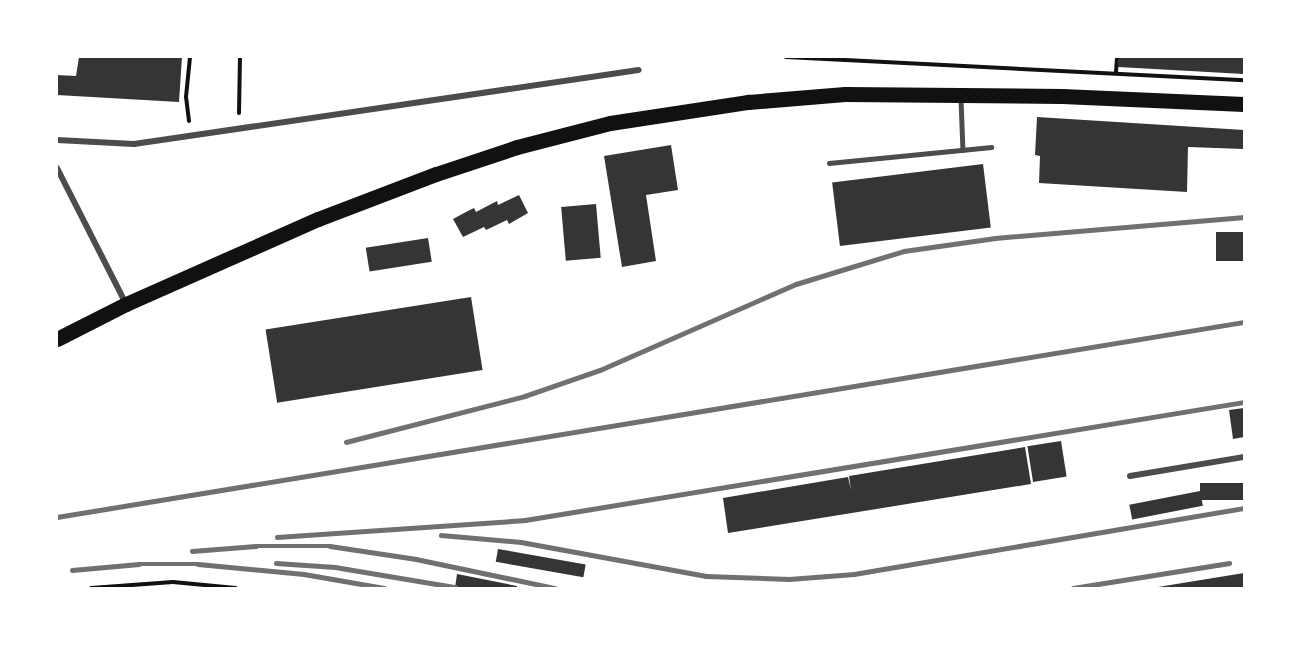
<!DOCTYPE html>
<style>
body{margin:0}
#map{position:relative;width:1301px;height:645px;overflow:hidden;background:#fff;font-family:Mulish,sans-serif}
div>[style]{position:absolute}
.building>*{inset:0;background:#353535;transform-origin:0 0}
.path>*{height:4px;margin:-2px;padding:0 2px;transform-origin:2px;border-radius:2px;background:#111}
.service>*{height:4.5px;margin:-2.25px;padding:0 2.25px;transform-origin:2.25px;border-radius:2.25px;background:#4c4c4c}
.minor>*{height:6px;margin:-3px;padding:0 3px;transform-origin:3px;border-radius:3px;background:#4c4c4c}
.primary>*{height:15px;margin:-7.5px;padding:0 7.5px;transform-origin:7.5px;border-radius:7.5px;background:#111}
.rail>*{height:4.5px;margin:-2.25px;padding:0 2.25px;transform-origin:2.25px;border-radius:2.25px;background:#707070}
span{translate:-50% -50%;white-space:nowrap;text-align:center;line-height:1.15;-webkit-text-stroke:6px #fff;paint-order:stroke}
.frame{position:absolute;inset:0;border:58px solid #fff;pointer-events:none}
</style>
<div id="map">
<div class="building">
<div style="clip-path:polygon(79px 57px,182px 57px,179px 102px,57px 95px,57px 75px,76px 76px)"></div>
<div style="clip-path:polygon(1119px 57px,1244px 57px,1244px 74px,1118px 67px)"></div>
<div style="clip-path:polygon(1037px 117px,1244px 130px,1244px 149px,1188px 147px,1187px 192px,1039px 183px,1040px 156px,1035px 155px)"></div>
<div style="clip-path:polygon(671px 145px,678px 190px,646px 195px,656px 261px,622px 267px,604px 156px)"></div>
<div style="left:983px;top:164px;width:64px;height:152px;rotate:83deg"></div>
<div style="clip-path:polygon(519px 195px,528px 213px,509px 224px,507px 220px,486px 230px,484px 227px,463px 237px,453px 219px,466px 212px,474px 208px,476px 212px,497px 201px,498px 205px)"></div>
<div style="left:596px;top:204px;width:54px;height:35px;rotate:85deg"></div>
<div style="left:1244px;top:232px;width:29px;height:28px;rotate:90deg"></div>
<div style="left:428px;top:238px;width:24px;height:63px;rotate:81deg"></div>
<div style="left:471px;top:297px;width:74px;height:208px;rotate:81deg"></div>
<div style="clip-path:polygon(1244px 408px,1244px 437px,1233px 439px,1229px 410px)"></div>
<div style="left:1061px;top:441px;width:36px;height:34px;rotate:81deg"></div>
<div style="clip-path:polygon(1025px 447px,1031px 484px,728px 533px,723px 498px,848px 477px,851px 490px,849px 476px)"></div>
<div style="left:1244px;top:483px;width:17px;height:44px;rotate:90deg"></div>
<div style="left:1200px;top:491px;width:15px;height:72px;rotate:79deg"></div>
<div style="left:498px;top:549px;width:89px;height:13px;rotate:10deg"></div>
<div style="clip-path:polygon(1244px 573px,1244px 588px,1158px 588px,1158px 587px)"></div>
<div style="clip-path:polygon(457px 574px,517px 586px,517px 588px,455px 588px)"></div>
</div>
<div class="path">
<div style="left:786px;top:57px;width:459px;rotate:2.9deg"></div>
<div style="left:1116px;top:72px;width:15px;rotate:-86deg"></div>
<div style="left:239px;top:113px;width:56px;rotate:-89deg"></div>
<div style="left:189px;top:121px;width:24px;rotate:-97deg"></div>
<div style="left:186px;top:97px;width:40px;rotate:-84.3deg"></div>
<div style="left:91px;top:588px;width:82px;rotate:-4.2deg"></div>
<div style="left:173px;top:582px;width:63px;rotate:5.4deg"></div>
</div>
<div class="service">
<div style="left:961px;top:99px;width:51px;rotate:87.8deg"></div>
<div style="left:829px;top:163px;width:163px;rotate:-5.6deg"></div>
</div>
<div class="minor">
<div style="left:57px;top:140px;width:77px;rotate:3deg"></div>
<div style="left:134px;top:144px;width:510px;rotate:-8.34deg"></div>
<div style="left:57px;top:168px;width:153px;rotate:63.1deg"></div>
<div style="left:1130px;top:476px;width:116px;rotate:-9.5deg"></div>
</div>
<div class="primary">
<div style="left:57px;top:339px;width:77px;rotate:-26.9deg"></div>
<div style="left:126px;top:304px;width:210px;rotate:-23.9deg"></div>
<div style="left:318px;top:219px;width:126px;rotate:-20.9deg"></div>
<div style="left:436px;top:174px;width:85px;rotate:-18.4deg"></div>
<div style="left:517px;top:147px;width:96px;rotate:-14.5deg"></div>
<div style="left:610px;top:123px;width:140px;rotate:-8.7deg"></div>
<div style="left:748px;top:102px;width:97px;rotate:-4.7deg"></div>
<div style="left:845px;top:94px;width:217px;rotate:0.5deg"></div>
<div style="left:1062px;top:96px;width:182px;rotate:2.5deg"></div>
</div>
<div class="rail">
<div style="left:346px;top:442px;width:185px;rotate:-14.4deg"></div>
<div style="left:525px;top:396px;width:79px;rotate:-19.1deg"></div>
<div style="left:600px;top:370px;width:214px;rotate:-23.7deg"></div>
<div style="left:796px;top:284px;width:113px;rotate:-17deg"></div>
<div style="left:904px;top:251px;width:92px;rotate:-8.1deg"></div>
<div style="left:995px;top:238px;width:250px;rotate:-4.8deg"></div>
<div style="left:57px;top:517px;width:1203px;rotate:-9.33deg"></div>
<div style="left:441px;top:535px;width:80px;rotate:5deg"></div>
<div style="left:521px;top:542px;width:188px;rotate:10.4deg"></div>
<div style="left:706px;top:576px;width:83px;rotate:2.1deg"></div>
<div style="left:789px;top:579px;width:65px;rotate:-4.4deg"></div>
<div style="left:854px;top:574px;width:396px;rotate:-9.6deg"></div>
<div style="left:277px;top:537px;width:249px;rotate:-3.9deg"></div>
<div style="left:525px;top:520px;width:729px;rotate:-9.32deg"></div>
<div style="left:192px;top:551px;width:64px;rotate:-4.5deg"></div>
<div style="left:256px;top:546px;width:74px"></div>
<div style="left:330px;top:546px;width:87px;rotate:8.6deg"></div>
<div style="left:416px;top:559px;width:142px;rotate:11.8deg"></div>
<div style="left:276px;top:563px;width:59px;rotate:3.9deg"></div>
<div style="left:335px;top:567px;width:122px;rotate:9.5deg"></div>
<div style="left:72px;top:570px;width:67px;rotate:-5.1deg"></div>
<div style="left:139px;top:564px;width:59px"></div>
<div style="left:198px;top:564px;width:106px;rotate:5.4deg"></div>
<div style="left:304px;top:574px;width:81px;rotate:9.9deg"></div>
<div style="left:1073px;top:588px;width:158px;rotate:-9.1deg"></div>
</div>
<div class="frame"></div>
</div>
